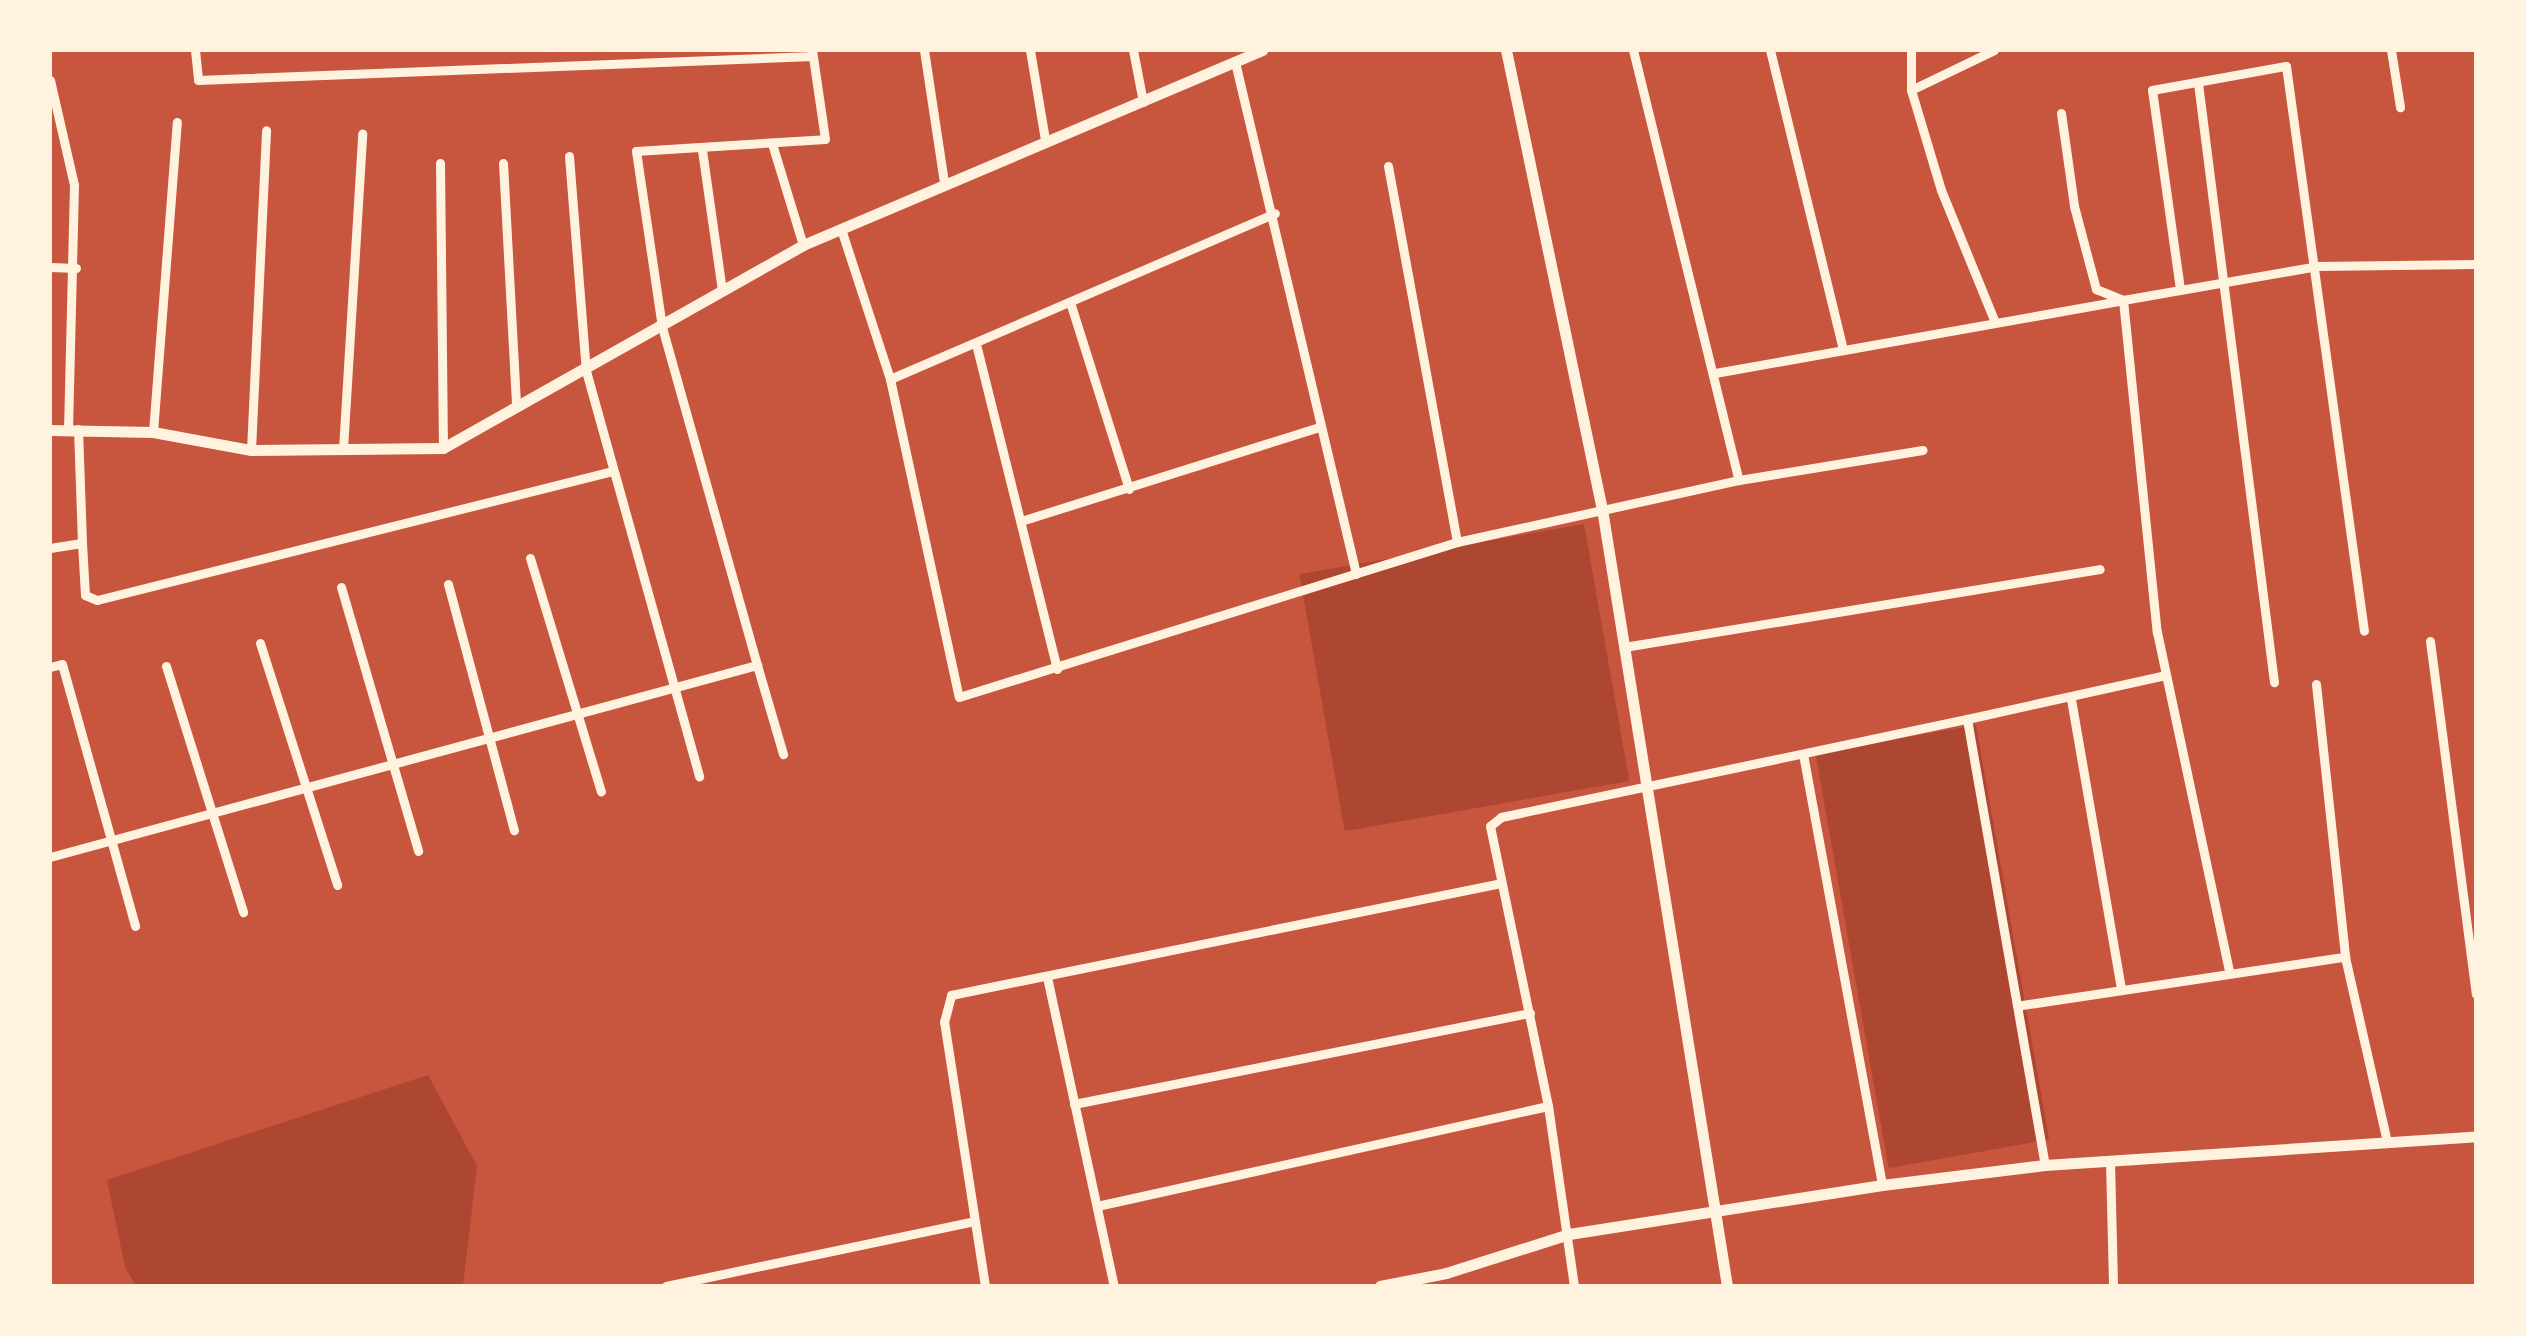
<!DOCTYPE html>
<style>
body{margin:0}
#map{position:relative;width:2526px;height:1336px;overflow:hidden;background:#c8553d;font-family:Literata,serif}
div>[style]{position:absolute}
.green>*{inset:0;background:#ae4732;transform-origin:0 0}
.minor>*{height:9px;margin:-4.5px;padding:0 4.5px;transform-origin:4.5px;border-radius:4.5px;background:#fff3e0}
.tertiary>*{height:11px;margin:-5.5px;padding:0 5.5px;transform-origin:5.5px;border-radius:5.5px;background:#fff3e0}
span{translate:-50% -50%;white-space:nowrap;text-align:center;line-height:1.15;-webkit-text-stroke:8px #fff3e0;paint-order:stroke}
.frame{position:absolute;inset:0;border:52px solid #fff3e0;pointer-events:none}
</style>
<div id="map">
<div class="green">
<div style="left:1584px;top:524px;width:261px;height:289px;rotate:80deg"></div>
<div style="left:1976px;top:725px;width:421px;height:163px;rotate:80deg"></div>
<div style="clip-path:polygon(428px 1075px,477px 1166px,463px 1286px,136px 1286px,125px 1267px,107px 1180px)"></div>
</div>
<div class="minor">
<div style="left:195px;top:50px;width:30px;rotate:84deg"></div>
<div style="left:198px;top:80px;width:615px;rotate:-2.23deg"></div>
<div style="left:924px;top:50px;width:134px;rotate:81.4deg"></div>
<div style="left:1030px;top:50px;width:91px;rotate:80.5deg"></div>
<div style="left:1133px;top:50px;width:53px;rotate:79.1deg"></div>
<div style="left:1633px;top:50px;width:443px;rotate:76.2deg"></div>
<div style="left:1770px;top:50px;width:309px;rotate:76.3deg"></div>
<div style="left:1911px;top:50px;width:40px;rotate:90deg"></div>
<div style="left:1911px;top:90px;width:92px;rotate:-25.7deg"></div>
<div style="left:2391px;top:50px;width:58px;rotate:81deg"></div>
<div style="left:1235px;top:62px;width:526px;rotate:76.7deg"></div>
<div style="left:50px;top:80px;width:108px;rotate:77.1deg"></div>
<div style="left:74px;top:185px;width:243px;rotate:91.4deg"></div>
<div style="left:2198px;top:83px;width:604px;rotate:82.77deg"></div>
<div style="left:1911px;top:90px;width:104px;rotate:73.3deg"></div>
<div style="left:1941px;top:190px;width:140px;rotate:67.8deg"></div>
<div style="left:2061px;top:113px;width:94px;rotate:82deg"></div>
<div style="left:2074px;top:206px;width:86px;rotate:75.2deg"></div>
<div style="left:2096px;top:289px;width:29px;rotate:22deg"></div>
<div style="left:2123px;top:300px;width:197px;rotate:-9.9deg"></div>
<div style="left:2317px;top:266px;width:159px;rotate:-0.7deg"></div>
<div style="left:773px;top:147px;width:102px;rotate:73deg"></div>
<div style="left:702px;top:150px;width:141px;rotate:81.9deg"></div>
<div style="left:569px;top:156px;width:216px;rotate:85.5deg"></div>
<div style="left:586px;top:371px;width:421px;rotate:74.4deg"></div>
<div style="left:440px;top:163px;width:285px;rotate:89.4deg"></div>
<div style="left:503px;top:163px;width:240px;rotate:86.9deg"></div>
<div style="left:1388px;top:166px;width:382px;rotate:79.6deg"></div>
<div style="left:841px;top:229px;width:158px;rotate:71.9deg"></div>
<div style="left:890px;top:379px;width:325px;rotate:77.8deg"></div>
<div style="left:959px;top:697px;width:522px;rotate:-17.29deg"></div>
<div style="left:1457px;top:542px;width:289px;rotate:-12.4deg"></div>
<div style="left:1739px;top:480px;width:186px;rotate:-9.3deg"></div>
<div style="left:50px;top:267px;width:26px;rotate:2deg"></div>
<div style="left:2180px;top:289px;width:201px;rotate:-98deg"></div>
<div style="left:2152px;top:90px;width:136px;rotate:-10.2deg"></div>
<div style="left:2286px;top:66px;width:570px;rotate:82.14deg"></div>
<div style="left:1070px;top:302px;width:196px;rotate:72.5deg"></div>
<div style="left:976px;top:344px;width:335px;rotate:76deg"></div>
<div style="left:1715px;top:373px;width:414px;rotate:-10.1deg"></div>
<div style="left:2123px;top:300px;width:334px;rotate:84.2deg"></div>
<div style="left:2157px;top:632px;width:348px;rotate:78deg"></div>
<div style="left:890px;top:379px;width:419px;rotate:-23.3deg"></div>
<div style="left:153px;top:432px;width:311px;rotate:-85.6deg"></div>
<div style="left:343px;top:449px;width:316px;rotate:-86.5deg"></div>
<div style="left:251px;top:450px;width:320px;rotate:-87.3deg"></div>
<div style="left:1021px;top:521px;width:312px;rotate:-17.5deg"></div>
<div style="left:82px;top:543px;width:52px;rotate:86.7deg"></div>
<div style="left:85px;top:595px;width:13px;rotate:23deg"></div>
<div style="left:97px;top:600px;width:532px;rotate:-14.04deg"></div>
<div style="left:50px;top:548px;width:32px;rotate:-9deg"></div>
<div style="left:82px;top:543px;width:114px;rotate:-92deg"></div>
<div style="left:530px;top:558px;width:244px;rotate:73.1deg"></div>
<div style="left:448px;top:584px;width:255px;rotate:75deg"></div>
<div style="left:341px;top:587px;width:275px;rotate:73.7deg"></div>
<div style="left:2430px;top:641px;width:356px;rotate:82.6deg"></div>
<div style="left:260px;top:643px;width:254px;rotate:72.3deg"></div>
<div style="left:1624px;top:647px;width:482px;rotate:-9.3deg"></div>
<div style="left:757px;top:665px;width:93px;rotate:73.7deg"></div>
<div style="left:166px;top:666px;width:258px;rotate:72.6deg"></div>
<div style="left:50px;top:667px;width:12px;rotate:-14deg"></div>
<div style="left:62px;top:664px;width:272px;rotate:74.4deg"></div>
<div style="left:2316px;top:684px;width:275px;rotate:83.9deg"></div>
<div style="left:2345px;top:957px;width:186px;rotate:77.2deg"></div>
<div style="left:2071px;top:699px;width:292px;rotate:80.2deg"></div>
<div style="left:1967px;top:719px;width:203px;rotate:-12.5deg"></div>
<div style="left:1803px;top:754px;width:438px;rotate:79.6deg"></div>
<div style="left:50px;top:857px;width:733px;rotate:-15.19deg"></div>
<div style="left:757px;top:665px;width:351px;rotate:-105.7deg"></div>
<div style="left:662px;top:327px;width:178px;rotate:-98.4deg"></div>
<div style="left:636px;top:151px;width:189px;rotate:-3.6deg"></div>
<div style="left:825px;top:139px;width:90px;rotate:-98.3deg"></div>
<div style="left:1047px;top:977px;width:316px;rotate:77.8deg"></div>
<div style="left:2022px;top:1005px;width:327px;rotate:-8.5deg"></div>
<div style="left:1074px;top:1104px;width:465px;rotate:-11.3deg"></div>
<div style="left:2110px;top:1161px;width:125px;rotate:88.6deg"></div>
<div style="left:1097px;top:1206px;width:462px;rotate:-12.5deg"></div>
<div style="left:666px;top:1286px;width:315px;rotate:-11.9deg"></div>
<div style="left:985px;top:1286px;width:267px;rotate:-98.8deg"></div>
<div style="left:944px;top:1022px;width:28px;rotate:-75deg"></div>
<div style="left:951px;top:995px;width:561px;rotate:-11.51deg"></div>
<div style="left:1574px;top:1286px;width:182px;rotate:-98.2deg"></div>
<div style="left:1548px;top:1106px;width:286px;rotate:-101.7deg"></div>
<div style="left:1490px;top:826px;width:14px;rotate:-39deg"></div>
<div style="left:1501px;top:817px;width:476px;rotate:-11.9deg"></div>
<div style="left:1967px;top:719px;width:453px;rotate:80.1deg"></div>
</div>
<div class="tertiary">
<div style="left:1506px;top:50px;width:469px;rotate:78.2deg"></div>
<div style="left:1602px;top:509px;width:787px;rotate:80.86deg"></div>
<div style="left:50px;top:430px;width:103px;rotate:1.1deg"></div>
<div style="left:153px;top:432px;width:100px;rotate:10.4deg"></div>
<div style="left:251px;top:450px;width:192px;rotate:-0.6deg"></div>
<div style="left:443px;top:448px;width:413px;rotate:-29.4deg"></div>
<div style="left:803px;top:245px;width:499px;rotate:-23deg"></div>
<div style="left:1380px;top:1286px;width:67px;rotate:-11.1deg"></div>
<div style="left:1446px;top:1273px;width:129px;rotate:-17.6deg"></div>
<div style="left:1569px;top:1234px;width:317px;rotate:-8.9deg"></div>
<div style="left:1882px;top:1185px;width:164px;rotate:-7deg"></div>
<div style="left:2045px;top:1165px;width:432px;rotate:-3.8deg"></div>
</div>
<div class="frame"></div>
</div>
